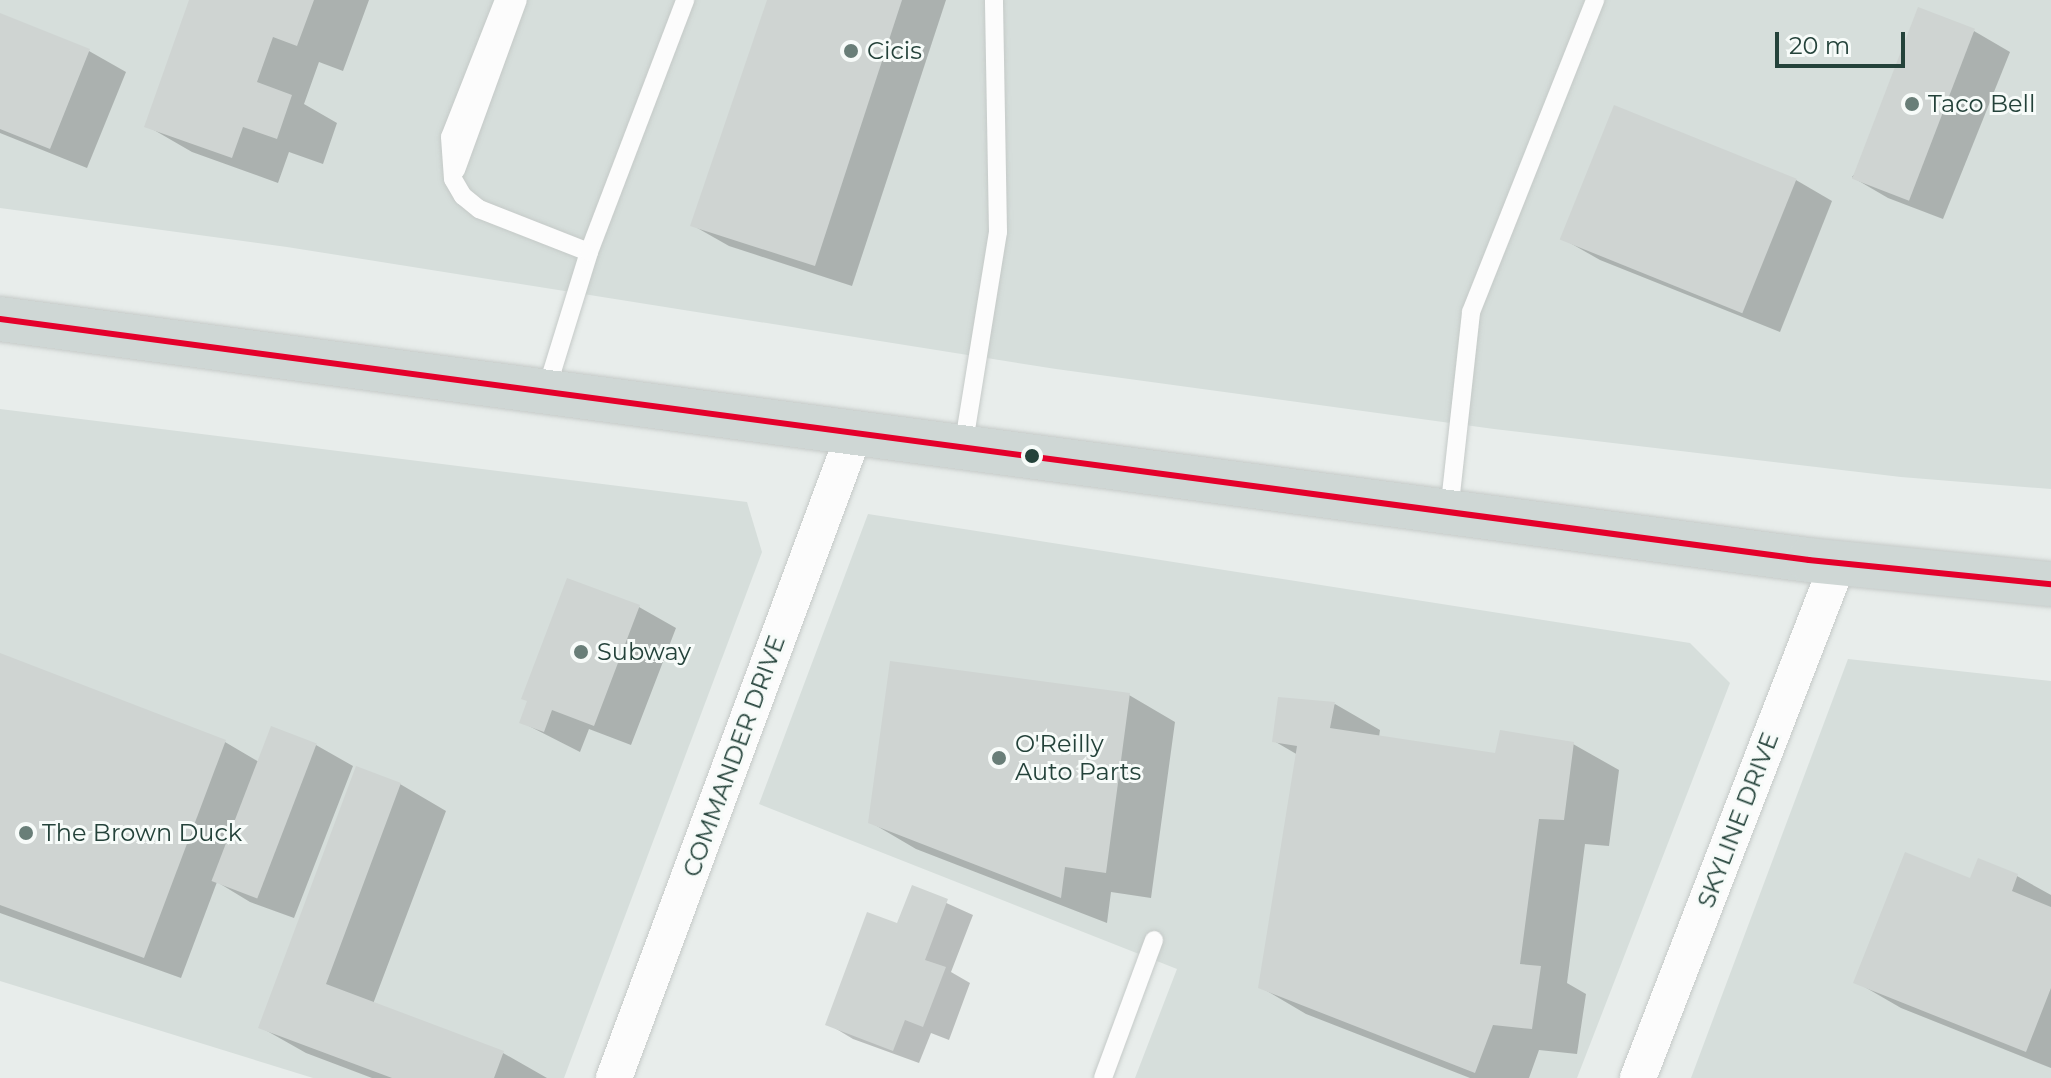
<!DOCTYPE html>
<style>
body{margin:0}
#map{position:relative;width:2051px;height:1078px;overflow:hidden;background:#e8edeb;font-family:Montserrat,sans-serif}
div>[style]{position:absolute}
.built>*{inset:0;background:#d6dedb}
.shadow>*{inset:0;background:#0003}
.building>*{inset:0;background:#cfd4d2;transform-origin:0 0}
.roads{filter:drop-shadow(0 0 2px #c5cac8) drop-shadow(0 0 2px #c5cac8)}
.service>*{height:18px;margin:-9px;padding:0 9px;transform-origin:9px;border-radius:9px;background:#fcfcfc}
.minor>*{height:36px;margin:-18px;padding:0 18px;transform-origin:18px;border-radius:18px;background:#fcfcfc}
.primary>*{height:44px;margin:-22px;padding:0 22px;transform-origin:22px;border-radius:22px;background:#cfd7d5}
.bus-1>*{height:6px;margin:-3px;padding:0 3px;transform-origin:3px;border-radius:3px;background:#e4002b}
.dots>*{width:22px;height:22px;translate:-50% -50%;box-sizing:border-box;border:4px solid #f7fbf9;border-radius:50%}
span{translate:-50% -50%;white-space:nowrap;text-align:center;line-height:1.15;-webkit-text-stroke:6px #f7fbf9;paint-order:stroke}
.poi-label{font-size:24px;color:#24423a}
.left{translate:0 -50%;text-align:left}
.street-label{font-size:24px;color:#24423a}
.scale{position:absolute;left:1775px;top:32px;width:130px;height:36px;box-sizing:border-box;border:4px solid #24423a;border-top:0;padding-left:10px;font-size:24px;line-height:28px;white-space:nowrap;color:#24423a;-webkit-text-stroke:6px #f7fbf9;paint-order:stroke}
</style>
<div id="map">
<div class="built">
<div style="clip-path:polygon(0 0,2051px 0,2051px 489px,1901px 477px,1494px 429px,1056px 369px,287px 247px,0 208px)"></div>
<div style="clip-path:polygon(0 409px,747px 502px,762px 552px,564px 1078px,313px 1078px,0 981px)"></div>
<div style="clip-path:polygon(868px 514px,1690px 643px,1730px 683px,1577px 1078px,1135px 1078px,1177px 969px,759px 804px)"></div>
<div style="clip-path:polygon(1848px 659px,2051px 681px,2051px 1078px,1691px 1078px)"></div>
</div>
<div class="shadow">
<div style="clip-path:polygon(192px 0,369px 0,343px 71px,319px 62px,304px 104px,337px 123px,323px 164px,289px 152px,278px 183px,192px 152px,147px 126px)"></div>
<div style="clip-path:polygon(769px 0,946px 0,852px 286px,729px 246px,692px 225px)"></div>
<div style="clip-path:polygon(0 15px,89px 51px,126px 72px,87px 168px,0 133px)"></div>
<div style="clip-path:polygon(1974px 31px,2010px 52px,1943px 219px,1888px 198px,1852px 177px)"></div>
<div style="clip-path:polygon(1796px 180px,1832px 201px,1780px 332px,1600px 260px,1563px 239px)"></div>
<div style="clip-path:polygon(569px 580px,639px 607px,676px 628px,631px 745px,589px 729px,580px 752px,521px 722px)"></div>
<div style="clip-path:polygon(0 655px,225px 742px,259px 762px,316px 745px,353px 766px,294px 918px,250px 902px,217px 882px,181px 978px,0 913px)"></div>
<div style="clip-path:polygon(1129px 695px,1175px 722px,1151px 898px,1111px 892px,1107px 923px,916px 849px,870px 822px)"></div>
<div style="clip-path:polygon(1335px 704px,1380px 730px,1379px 737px,1496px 755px,1573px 744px,1619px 770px,1609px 846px,1585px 844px,1567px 983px,1586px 994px,1577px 1054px,1539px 1050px,1529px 1078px,1470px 1078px,1306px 1014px,1260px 987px,1298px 755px,1274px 741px)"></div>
<div style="clip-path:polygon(400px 784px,446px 811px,373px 1004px,503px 1053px,547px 1078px,372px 1078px,306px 1053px,260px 1027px)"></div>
<div style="clip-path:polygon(2017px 876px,2051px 895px,2051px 1068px,1901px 1008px,1856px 982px,1972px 880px)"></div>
<div style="clip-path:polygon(913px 888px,973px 915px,951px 972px,970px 983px,949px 1040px,931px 1033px,919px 1063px,853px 1039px,828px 1024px,898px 926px)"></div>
</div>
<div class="building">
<div style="clip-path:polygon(189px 0,314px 0,297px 46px,273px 37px,257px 82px,292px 95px,277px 139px,243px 127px,232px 158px,144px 127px)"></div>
<div style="clip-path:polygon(767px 0,902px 0,815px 266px,690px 226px)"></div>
<div style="left:1918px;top:7px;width:61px;height:184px;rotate:21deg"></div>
<div style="clip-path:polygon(0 13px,90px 49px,50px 149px,0 129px)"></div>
<div style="left:1614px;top:105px;width:197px;height:145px;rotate:22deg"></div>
<div style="clip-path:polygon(567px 578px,640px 605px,594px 726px,552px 710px,544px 732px,519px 723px,527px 701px,521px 699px)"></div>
<div style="clip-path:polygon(0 653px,226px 740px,144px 958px,0 905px)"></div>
<div style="clip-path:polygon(890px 661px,1130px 693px,1106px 873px,1065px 867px,1061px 898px,868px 823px)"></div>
<div style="clip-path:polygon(1278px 697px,1335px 702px,1330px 728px,1495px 753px,1500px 730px,1574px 742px,1564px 820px,1539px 819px,1520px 964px,1541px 966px,1532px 1029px,1493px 1025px,1475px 1073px,1258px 988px,1297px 746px,1272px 742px)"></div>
<div style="left:271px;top:726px;width:49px;height:166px;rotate:21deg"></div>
<div style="clip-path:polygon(356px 766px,401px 783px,326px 984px,504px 1051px,494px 1078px,392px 1078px,258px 1028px)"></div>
<div style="clip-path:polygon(1905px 852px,1970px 878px,1978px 858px,2018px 874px,2012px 891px,2051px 907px,2051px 988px,2026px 1052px,1853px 983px)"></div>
<div style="clip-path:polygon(912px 885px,948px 899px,925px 960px,946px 967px,923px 1027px,905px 1020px,893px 1051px,825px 1025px,867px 912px,897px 923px)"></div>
</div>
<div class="roads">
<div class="service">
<div style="left:504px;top:0;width:147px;rotate:111.5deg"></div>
<div style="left:450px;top:137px;width:42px;rotate:85.9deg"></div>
<div style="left:453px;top:179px;width:20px;rotate:60deg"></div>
<div style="left:463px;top:196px;width:21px;rotate:39deg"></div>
<div style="left:479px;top:209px;width:118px;rotate:21.4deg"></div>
<div style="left:456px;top:170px;width:181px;rotate:-70deg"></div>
<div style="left:546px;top:391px;width:145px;rotate:-72.8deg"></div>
<div style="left:589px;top:252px;width:270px;rotate:-69.1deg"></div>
<div style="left:963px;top:448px;width:219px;rotate:-80.8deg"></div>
<div style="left:998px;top:232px;width:232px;rotate:-91deg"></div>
<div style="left:1449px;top:512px;width:201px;rotate:-83.7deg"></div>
<div style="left:1471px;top:312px;width:336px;rotate:-68.3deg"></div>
<div style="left:1103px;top:1078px;width:147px;rotate:-69.7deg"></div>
</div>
<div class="minor">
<div style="left:614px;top:1078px;width:687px;rotate:-69.56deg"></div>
<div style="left:1638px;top:1078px;width:552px;rotate:-68.78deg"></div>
</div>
<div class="primary">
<div style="left:0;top:319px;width:1825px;rotate:7.59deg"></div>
<div style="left:1809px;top:560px;width:243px;rotate:5.7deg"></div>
</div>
</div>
<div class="bus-1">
<div style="left:0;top:319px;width:1825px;rotate:7.59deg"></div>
<div style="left:1809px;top:560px;width:243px;rotate:5.7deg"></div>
</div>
<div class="dots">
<div style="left:851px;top:51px;background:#697e78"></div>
<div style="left:1912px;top:104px;background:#697e78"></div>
<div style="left:1032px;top:456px;background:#24423a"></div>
<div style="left:581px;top:652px;background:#697e78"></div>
<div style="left:999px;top:758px;background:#697e78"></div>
<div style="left:26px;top:833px;background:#697e78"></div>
</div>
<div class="poi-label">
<span class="left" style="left:867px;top:51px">Cicis</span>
<span class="left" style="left:1928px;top:104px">Taco Bell</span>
<span class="left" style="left:597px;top:652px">Subway</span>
<span class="left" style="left:1015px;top:758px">O'Reilly<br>Auto Parts</span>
<span class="left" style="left:42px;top:833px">The Brown Duck</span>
</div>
<div class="street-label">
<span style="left:734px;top:756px;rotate:-70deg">COMMANDER DRIVE</span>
<span style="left:1738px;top:820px;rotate:-69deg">SKYLINE DRIVE</span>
</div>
<div class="scale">20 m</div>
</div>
